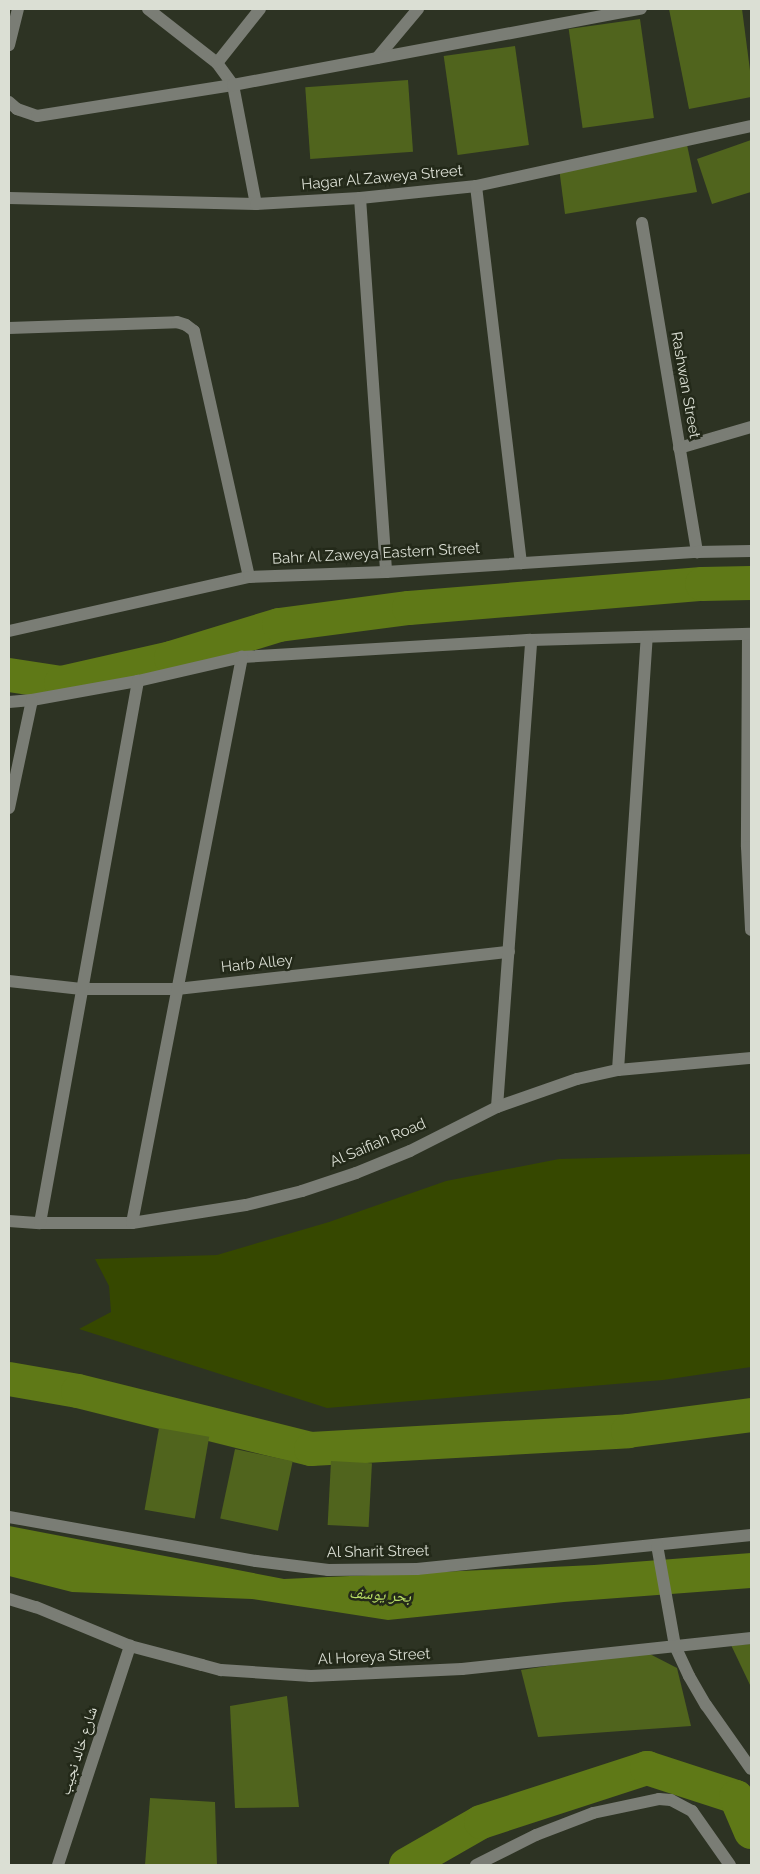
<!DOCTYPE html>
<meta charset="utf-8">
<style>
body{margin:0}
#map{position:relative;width:760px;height:1874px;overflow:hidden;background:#2d3323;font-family:Raleway,"Noto Naskh Arabic",sans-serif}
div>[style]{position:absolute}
.green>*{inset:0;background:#364800}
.water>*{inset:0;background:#5f7917}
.canal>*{height:34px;margin:-17px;padding:0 17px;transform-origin:17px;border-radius:17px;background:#5f7917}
.building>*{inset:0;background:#50641d;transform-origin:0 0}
.minor>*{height:12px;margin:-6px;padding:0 6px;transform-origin:6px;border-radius:6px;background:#7a7d75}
span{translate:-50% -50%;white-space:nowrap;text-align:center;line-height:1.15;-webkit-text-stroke:5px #232919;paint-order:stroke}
.street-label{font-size:15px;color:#dbdfd4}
.water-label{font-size:16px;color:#b8dd65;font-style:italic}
.frame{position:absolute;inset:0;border:10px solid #dbdfd4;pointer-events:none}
</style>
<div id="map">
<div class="green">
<div style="clip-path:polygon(751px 1154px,751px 1367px,663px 1380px,327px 1408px,79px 1329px,111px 1312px,109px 1286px,95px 1259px,217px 1255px,329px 1222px,446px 1181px,559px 1159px)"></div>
</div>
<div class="water">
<div style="clip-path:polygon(9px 1526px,284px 1579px,594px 1565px,751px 1553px,751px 1588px,564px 1602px,388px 1620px,252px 1599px,72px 1592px,9px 1576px)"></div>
</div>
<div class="canal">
<div style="left:9px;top:675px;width:53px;rotate:8.7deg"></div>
<div style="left:61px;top:683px;width:113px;rotate:-12.8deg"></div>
<div style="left:171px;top:658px;width:113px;rotate:-17deg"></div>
<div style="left:279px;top:625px;width:131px;rotate:-7.5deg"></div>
<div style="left:409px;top:608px;width:294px;rotate:-4.7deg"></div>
<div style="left:702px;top:584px;width:49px;rotate:-1.2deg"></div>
<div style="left:9px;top:1379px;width:70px;rotate:9.9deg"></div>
<div style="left:78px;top:1391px;width:240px;rotate:14deg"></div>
<div style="left:311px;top:1449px;width:318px;rotate:-3.2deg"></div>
<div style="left:628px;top:1431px;width:124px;rotate:-7.4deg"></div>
<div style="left:406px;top:1865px;width:86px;rotate:-29.8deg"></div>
<div style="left:481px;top:1822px;width:175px;rotate:-18deg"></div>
<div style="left:647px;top:1768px;width:94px;rotate:18deg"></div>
<div style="left:736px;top:1797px;width:38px;rotate:67deg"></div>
</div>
<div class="building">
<div style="clip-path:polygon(669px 9px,742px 9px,751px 78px,751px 97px,689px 109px)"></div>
<div style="left:640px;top:19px;width:100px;height:72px;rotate:82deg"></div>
<div style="left:515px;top:46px;width:100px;height:72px;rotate:82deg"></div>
<div style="left:408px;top:80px;width:72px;height:103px;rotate:86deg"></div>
<div style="clip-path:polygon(686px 140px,697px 192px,565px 214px,559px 168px)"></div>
<div style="clip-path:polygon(751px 140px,751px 192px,712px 204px,697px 159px)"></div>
<div style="left:159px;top:1428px;width:51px;height:83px;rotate:10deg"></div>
<div style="left:235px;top:1449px;width:59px;height:71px;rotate:12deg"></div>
<div style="left:331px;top:1461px;width:41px;height:64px;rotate:3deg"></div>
<div style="clip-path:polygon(751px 1644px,751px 1687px,731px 1645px)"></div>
<div style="clip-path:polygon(644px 1651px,677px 1668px,691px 1726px,538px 1737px,521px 1670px)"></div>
<div style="clip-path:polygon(287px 1696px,299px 1807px,235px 1808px,230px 1706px)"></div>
<div style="clip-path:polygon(150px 1798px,215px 1802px,217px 1865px,145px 1865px)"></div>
</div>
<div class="minor">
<div style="left:148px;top:9px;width:88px;rotate:38deg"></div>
<div style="left:217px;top:63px;width:27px;rotate:54deg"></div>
<div style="left:233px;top:85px;width:121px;rotate:79.1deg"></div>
<div style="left:9px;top:45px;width:37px;rotate:-76deg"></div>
<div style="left:377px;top:58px;width:64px;rotate:-50.1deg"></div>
<div style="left:217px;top:63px;width:69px;rotate:-51.5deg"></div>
<div style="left:9px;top:102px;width:11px;rotate:41deg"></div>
<div style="left:17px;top:109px;width:21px;rotate:19deg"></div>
<div style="left:37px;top:116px;width:198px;rotate:-9deg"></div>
<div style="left:233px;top:85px;width:415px;rotate:-10.6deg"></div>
<div style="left:476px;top:186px;width:380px;rotate:83.2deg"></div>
<div style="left:9px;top:198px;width:247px;rotate:1.4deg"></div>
<div style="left:256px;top:204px;width:104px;rotate:-3.3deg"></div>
<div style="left:360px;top:198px;width:117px;rotate:-5.9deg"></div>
<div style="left:476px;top:186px;width:281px;rotate:-12.3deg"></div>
<div style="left:360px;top:198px;width:375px;rotate:86deg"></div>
<div style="left:642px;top:223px;width:334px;rotate:80.5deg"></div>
<div style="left:9px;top:328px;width:168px;rotate:-2deg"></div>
<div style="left:177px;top:322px;width:9px;rotate:18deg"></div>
<div style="left:186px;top:325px;width:10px;rotate:37deg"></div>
<div style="left:194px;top:331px;width:252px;rotate:77.4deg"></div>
<div style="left:679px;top:448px;width:75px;rotate:-16.3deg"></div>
<div style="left:9px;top:631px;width:246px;rotate:-12.7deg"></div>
<div style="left:249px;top:577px;width:137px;rotate:-2.1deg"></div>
<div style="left:386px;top:572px;width:312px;rotate:-3.7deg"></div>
<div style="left:697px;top:552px;width:54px;rotate:-1.1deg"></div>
<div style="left:748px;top:634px;width:213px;rotate:90.3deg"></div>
<div style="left:747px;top:847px;width:83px;rotate:87.2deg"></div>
<div style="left:9px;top:702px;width:23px;rotate:-5deg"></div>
<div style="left:32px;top:700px;width:108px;rotate:-10.2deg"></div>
<div style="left:138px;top:681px;width:107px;rotate:-13deg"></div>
<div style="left:242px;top:657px;width:289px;rotate:-3.4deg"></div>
<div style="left:531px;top:640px;width:220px;rotate:-1.6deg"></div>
<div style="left:9px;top:808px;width:110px;rotate:-78deg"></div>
<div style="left:9px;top:981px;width:73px;rotate:6.3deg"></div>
<div style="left:82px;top:989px;width:95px"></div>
<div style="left:177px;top:989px;width:334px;rotate:-6.4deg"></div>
<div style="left:618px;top:1070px;width:433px;rotate:-86.2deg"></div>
<div style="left:497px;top:1107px;width:468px;rotate:-85.8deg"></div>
<div style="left:9px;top:1221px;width:31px;rotate:4deg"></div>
<div style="left:40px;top:1223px;width:92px"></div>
<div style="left:132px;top:1223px;width:115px;rotate:-9deg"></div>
<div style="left:246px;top:1205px;width:58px;rotate:-14deg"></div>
<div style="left:302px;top:1191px;width:57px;rotate:-18.4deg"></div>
<div style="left:356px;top:1173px;width:58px;rotate:-22.2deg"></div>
<div style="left:410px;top:1151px;width:97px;rotate:-26.8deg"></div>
<div style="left:497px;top:1107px;width:85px;rotate:-19.3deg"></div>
<div style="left:577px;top:1079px;width:42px;rotate:-12.4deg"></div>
<div style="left:618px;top:1070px;width:134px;rotate:-5.2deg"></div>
<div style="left:40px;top:1223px;width:551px;rotate:-79.75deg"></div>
<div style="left:132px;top:1223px;width:577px;rotate:-79deg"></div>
<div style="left:9px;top:1517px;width:251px;rotate:10.1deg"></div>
<div style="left:256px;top:1561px;width:73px;rotate:7.1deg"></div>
<div style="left:328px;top:1570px;width:89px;rotate:-0.6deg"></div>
<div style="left:417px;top:1569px;width:336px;rotate:-5.8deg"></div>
<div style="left:657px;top:1545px;width:103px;rotate:79.9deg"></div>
<div style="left:675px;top:1646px;width:33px;rotate:65deg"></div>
<div style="left:689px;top:1676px;width:34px;rotate:60deg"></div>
<div style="left:706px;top:1705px;width:78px;rotate:54.9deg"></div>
<div style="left:9px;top:1599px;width:28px;rotate:17deg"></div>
<div style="left:36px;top:1607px;width:102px;rotate:22.5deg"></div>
<div style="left:130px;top:1646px;width:74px;rotate:14.8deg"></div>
<div style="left:202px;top:1665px;width:20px;rotate:15deg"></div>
<div style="left:221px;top:1670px;width:90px;rotate:3.8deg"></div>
<div style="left:311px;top:1676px;width:151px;rotate:-2.7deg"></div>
<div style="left:462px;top:1669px;width:291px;rotate:-6.1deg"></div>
<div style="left:58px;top:1865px;width:231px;rotate:-71.8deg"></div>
<div style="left:476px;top:1865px;width:67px;rotate:-26.6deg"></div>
<div style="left:536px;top:1835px;width:61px;rotate:-21.1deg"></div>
<div style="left:593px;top:1813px;width:67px;rotate:-12deg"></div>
<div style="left:659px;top:1799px;width:12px;rotate:5deg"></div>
<div style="left:671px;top:1800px;width:24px;rotate:28deg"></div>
<div style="left:692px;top:1811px;width:66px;rotate:54.9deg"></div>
</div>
<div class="street-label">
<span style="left:382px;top:178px;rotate:-5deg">Hagar Al Zaweya Street</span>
<span style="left:685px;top:385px;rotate:80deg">Rashwan Street</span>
<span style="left:376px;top:554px;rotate:-3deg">Bahr Al Zaweya Eastern Street</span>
<span style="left:257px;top:964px;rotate:-6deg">Harb Alley</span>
<span style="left:378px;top:1143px;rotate:-23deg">Al Saifiah Road</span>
<span style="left:378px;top:1552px;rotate:-1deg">Al Sharit Street</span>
<span style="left:374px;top:1657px;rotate:-3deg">Al Horeya Street</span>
<span style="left:79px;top:1751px;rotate:-72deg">شارع خالد نجيب</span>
</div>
<div class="water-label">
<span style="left:380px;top:1595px;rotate:4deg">بحر يوسف</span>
</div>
<div class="frame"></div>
</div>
